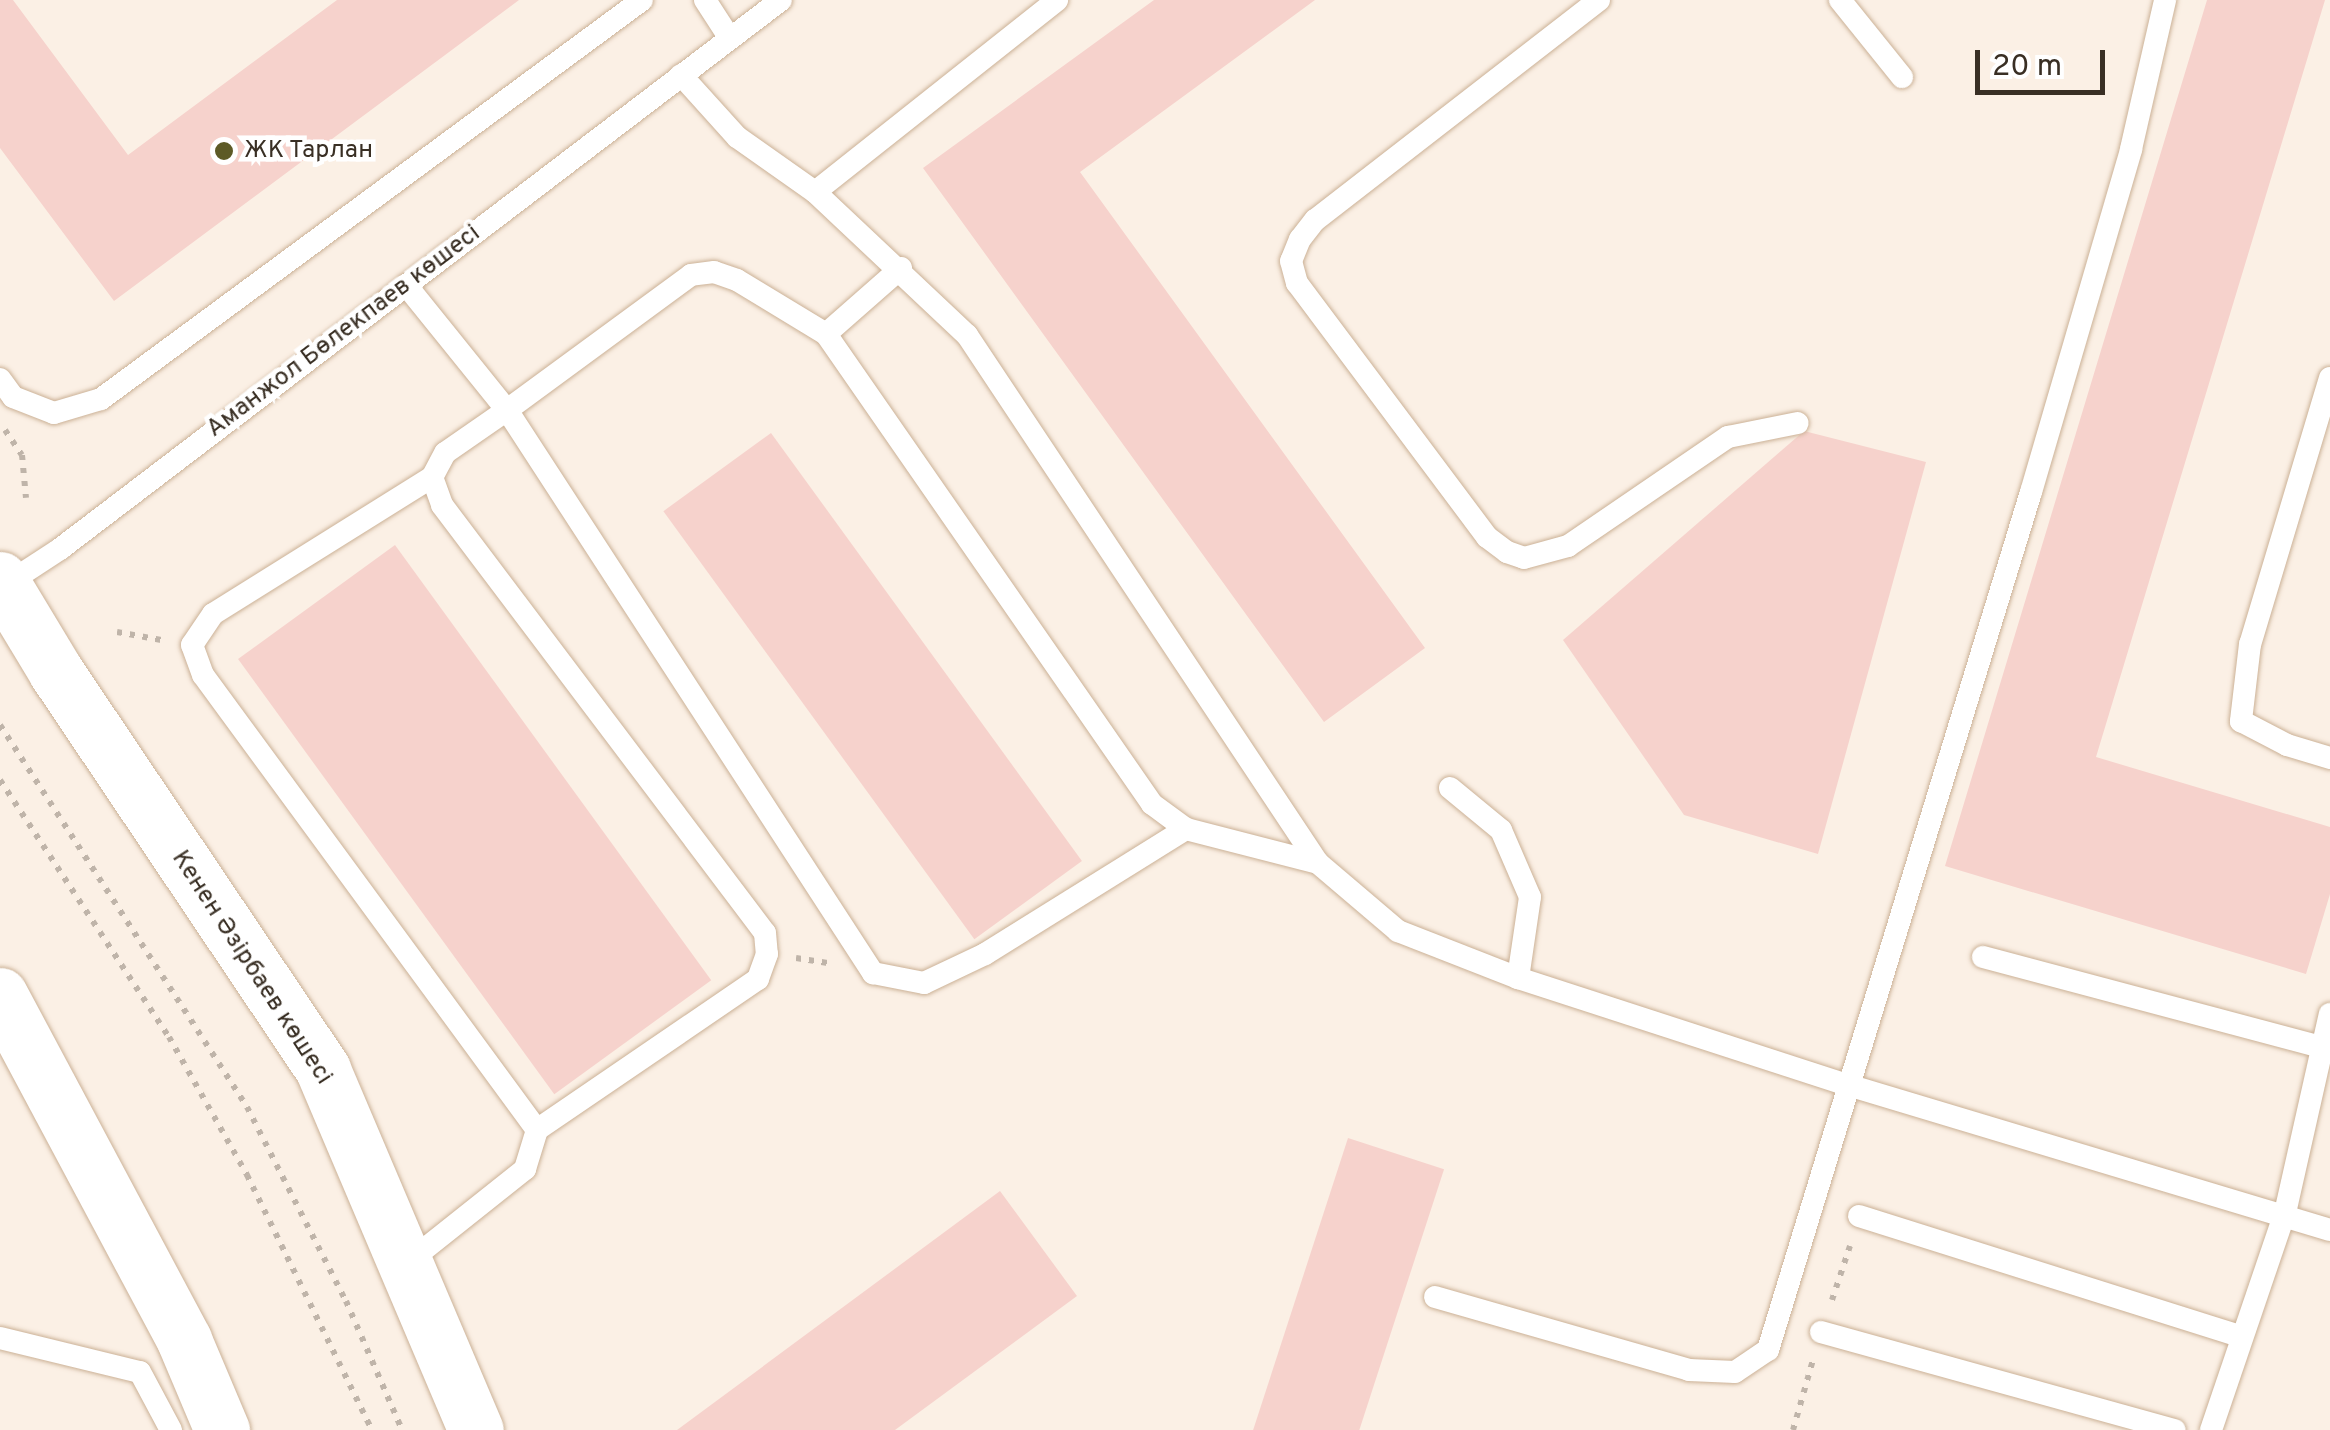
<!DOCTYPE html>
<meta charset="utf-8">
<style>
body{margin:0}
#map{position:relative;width:2330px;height:1430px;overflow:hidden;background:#fbf0e5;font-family:Overpass,sans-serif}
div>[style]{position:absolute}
.building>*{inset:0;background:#f6d2cc;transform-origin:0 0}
.path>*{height:6px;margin-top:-3px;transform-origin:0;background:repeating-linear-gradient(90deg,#bfb4a9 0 5px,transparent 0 13px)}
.roads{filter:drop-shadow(0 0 2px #cbb196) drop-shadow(0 0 2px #cbb196)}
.service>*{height:22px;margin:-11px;padding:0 11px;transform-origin:11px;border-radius:11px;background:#fff}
.tertiary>*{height:55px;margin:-27.5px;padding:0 27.5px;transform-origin:27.5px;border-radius:27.5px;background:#fff}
.dots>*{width:28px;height:28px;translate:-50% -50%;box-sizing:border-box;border:5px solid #fff;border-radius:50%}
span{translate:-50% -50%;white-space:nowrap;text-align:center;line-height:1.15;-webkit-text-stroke:9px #fff;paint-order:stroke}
.poi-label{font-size:25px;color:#392f24}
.left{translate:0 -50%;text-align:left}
.street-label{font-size:25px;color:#392f24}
.scale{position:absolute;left:1975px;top:50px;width:130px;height:45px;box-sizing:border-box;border:5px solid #392f24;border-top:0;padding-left:12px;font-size:30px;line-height:35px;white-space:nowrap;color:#392f24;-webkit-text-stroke:8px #fff;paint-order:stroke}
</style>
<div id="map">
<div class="building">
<div style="clip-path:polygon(0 0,13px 0,128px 155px,337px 0,519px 0,114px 301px,0 148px)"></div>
<div style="clip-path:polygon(1154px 0,1315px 0,1080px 172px,1425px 648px,1324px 722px,923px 168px)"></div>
<div style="clip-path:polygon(2207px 0,2325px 0,2096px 757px,2330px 827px,2330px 894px,2306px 974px,1945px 866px)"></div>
<div style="clip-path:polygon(1804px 431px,1926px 462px,1818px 854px,1684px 815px,1563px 640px)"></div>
<div style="left:771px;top:433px;width:529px;height:133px;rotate:54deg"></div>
<div style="left:395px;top:545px;width:538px;height:194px;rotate:54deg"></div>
<div style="left:1348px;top:1138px;width:101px;height:307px;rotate:18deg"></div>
<div style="clip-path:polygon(1000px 1191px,1077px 1296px,895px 1430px,677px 1430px)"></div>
</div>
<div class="path">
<div style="left:5px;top:430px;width:30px;rotate:56deg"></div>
<div style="left:22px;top:455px;width:43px;rotate:84.7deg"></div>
<div style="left:117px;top:632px;width:45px;rotate:10.3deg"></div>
<div style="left:0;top:725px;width:455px;rotate:57.1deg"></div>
<div style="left:247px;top:1107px;width:218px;rotate:63deg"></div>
<div style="left:346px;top:1301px;width:141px;rotate:66.5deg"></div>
<div style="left:0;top:780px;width:308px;rotate:56.7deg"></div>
<div style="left:169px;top:1037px;width:159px;rotate:60.5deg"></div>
<div style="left:247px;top:1175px;width:284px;rotate:63.9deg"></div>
<div style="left:796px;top:958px;width:32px;rotate:9deg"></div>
<div style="left:1832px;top:1300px;width:57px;rotate:-71.6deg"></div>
<div style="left:1793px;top:1430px;width:73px;rotate:-74.1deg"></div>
</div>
<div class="roads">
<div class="service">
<div style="left:705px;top:0;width:44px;rotate:57deg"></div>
<div style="left:1599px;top:0;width:359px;rotate:142.2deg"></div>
<div style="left:1315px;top:220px;width:24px;rotate:128deg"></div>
<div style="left:1300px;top:239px;width:24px;rotate:112deg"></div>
<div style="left:1291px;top:261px;width:23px;rotate:75deg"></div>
<div style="left:1297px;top:283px;width:317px;rotate:53.2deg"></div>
<div style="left:1487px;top:537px;width:25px;rotate:37deg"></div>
<div style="left:1507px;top:552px;width:18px;rotate:19deg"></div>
<div style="left:1524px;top:558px;width:46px;rotate:-15.3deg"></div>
<div style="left:1568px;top:546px;width:194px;rotate:-34.3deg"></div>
<div style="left:1728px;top:437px;width:71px;rotate:-11.3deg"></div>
<div style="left:1840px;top:0;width:99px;rotate:51.2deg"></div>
<div style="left:681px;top:75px;width:84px;rotate:47.9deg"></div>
<div style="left:737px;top:137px;width:95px;rotate:35.2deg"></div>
<div style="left:815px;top:192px;width:309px;rotate:-38.4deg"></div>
<div style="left:815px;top:192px;width:209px;rotate:43.3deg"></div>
<div style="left:967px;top:335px;width:634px;rotate:56.39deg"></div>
<div style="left:1318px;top:863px;width:105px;rotate:40.4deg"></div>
<div style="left:1398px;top:931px;width:129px;rotate:21.4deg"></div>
<div style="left:1518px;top:978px;width:347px;rotate:18deg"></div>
<div style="left:1848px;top:1085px;width:503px;rotate:16.74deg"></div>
<div style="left:901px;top:268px;width:100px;rotate:138.7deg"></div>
<div style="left:826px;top:334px;width:572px;rotate:55.25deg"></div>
<div style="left:1152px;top:804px;width:42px;rotate:36.3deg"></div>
<div style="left:1186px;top:829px;width:136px;rotate:14.4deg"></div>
<div style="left:406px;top:285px;width:161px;rotate:51.1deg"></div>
<div style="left:507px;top:410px;width:75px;rotate:145.3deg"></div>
<div style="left:445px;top:453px;width:27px;rotate:118deg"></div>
<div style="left:432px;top:477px;width:30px;rotate:70deg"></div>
<div style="left:442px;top:505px;width:536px;rotate:52.96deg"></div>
<div style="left:765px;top:933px;width:21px;rotate:85deg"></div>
<div style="left:767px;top:954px;width:27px;rotate:110deg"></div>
<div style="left:758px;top:979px;width:268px;rotate:145.7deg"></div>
<div style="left:537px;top:1130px;width:564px;rotate:-126.28deg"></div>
<div style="left:203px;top:675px;width:32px;rotate:-110deg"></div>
<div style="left:192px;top:645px;width:37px;rotate:-56deg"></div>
<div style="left:213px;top:614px;width:258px;rotate:-32deg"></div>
<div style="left:826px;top:334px;width:104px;rotate:-148.8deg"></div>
<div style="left:737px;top:280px;width:24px;rotate:-161deg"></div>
<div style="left:714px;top:272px;width:23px;rotate:173deg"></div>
<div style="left:691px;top:275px;width:228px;rotate:143.7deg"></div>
<div style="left:507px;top:410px;width:672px;rotate:56.97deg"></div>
<div style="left:873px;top:973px;width:52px;rotate:11.1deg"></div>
<div style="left:924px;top:983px;width:68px;rotate:-25.4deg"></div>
<div style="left:985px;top:954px;width:237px;rotate:-31.9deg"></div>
<div style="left:2330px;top:378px;width:278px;rotate:106.7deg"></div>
<div style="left:2250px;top:644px;width:78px;rotate:96.7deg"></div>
<div style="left:2241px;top:721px;width:52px;rotate:27.6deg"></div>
<div style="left:2287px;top:745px;width:45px;rotate:16.8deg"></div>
<div style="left:0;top:379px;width:22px;rotate:54deg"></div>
<div style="left:13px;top:397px;width:44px;rotate:21.3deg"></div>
<div style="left:54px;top:413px;width:49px;rotate:-16.6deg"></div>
<div style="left:101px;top:399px;width:672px;rotate:-36.41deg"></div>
<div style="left:5px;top:585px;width:66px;rotate:-33.2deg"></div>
<div style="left:60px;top:549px;width:906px;rotate:-37.29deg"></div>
<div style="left:1450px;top:788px;width:66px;rotate:39.5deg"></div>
<div style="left:1501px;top:830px;width:73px;rotate:66.6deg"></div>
<div style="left:1530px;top:897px;width:82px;rotate:98.4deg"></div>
<div style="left:1983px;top:957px;width:350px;rotate:14.9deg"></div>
<div style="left:1859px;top:1216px;width:399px;rotate:17.5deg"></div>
<div style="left:407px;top:1263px;width:151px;rotate:-38.5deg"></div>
<div style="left:525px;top:1169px;width:41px;rotate:-72.9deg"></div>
<div style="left:1435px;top:1297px;width:264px;rotate:16deg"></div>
<div style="left:1689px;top:1370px;width:46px;rotate:2.5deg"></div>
<div style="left:1735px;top:1372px;width:40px;rotate:-34deg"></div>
<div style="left:1768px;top:1350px;width:897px;rotate:-72.96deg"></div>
<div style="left:2031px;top:492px;width:357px;rotate:-73.7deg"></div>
<div style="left:2131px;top:149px;width:153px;rotate:-77.1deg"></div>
<div style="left:1821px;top:1332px;width:367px;rotate:15.5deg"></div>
<div style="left:0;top:1338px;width:144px;rotate:13.7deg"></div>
<div style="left:140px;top:1372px;width:66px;rotate:61.9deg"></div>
<div style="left:2211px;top:1430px;width:229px;rotate:-71.2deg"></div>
<div style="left:2285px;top:1213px;width:204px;rotate:-77.3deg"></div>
</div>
<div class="tertiary">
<div style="left:0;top:579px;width:109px;rotate:58.9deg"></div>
<div style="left:56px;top:672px;width:479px;rotate:56.1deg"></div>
<div style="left:323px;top:1070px;width:391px;rotate:67deg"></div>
<div style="left:0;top:995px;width:391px;rotate:61.9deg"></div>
<div style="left:184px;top:1340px;width:98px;rotate:67.1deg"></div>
</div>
</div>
<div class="dots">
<div style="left:224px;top:151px;background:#5d5a26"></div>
</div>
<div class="poi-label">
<span class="left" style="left:244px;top:151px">ЖК Тарлан</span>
</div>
<div class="street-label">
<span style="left:344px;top:332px;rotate:-37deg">Аманжол Бөлекпаев көшесі</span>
<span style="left:251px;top:968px;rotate:57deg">Кенен Әзірбаев көшесі</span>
</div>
<div class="scale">20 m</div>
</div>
